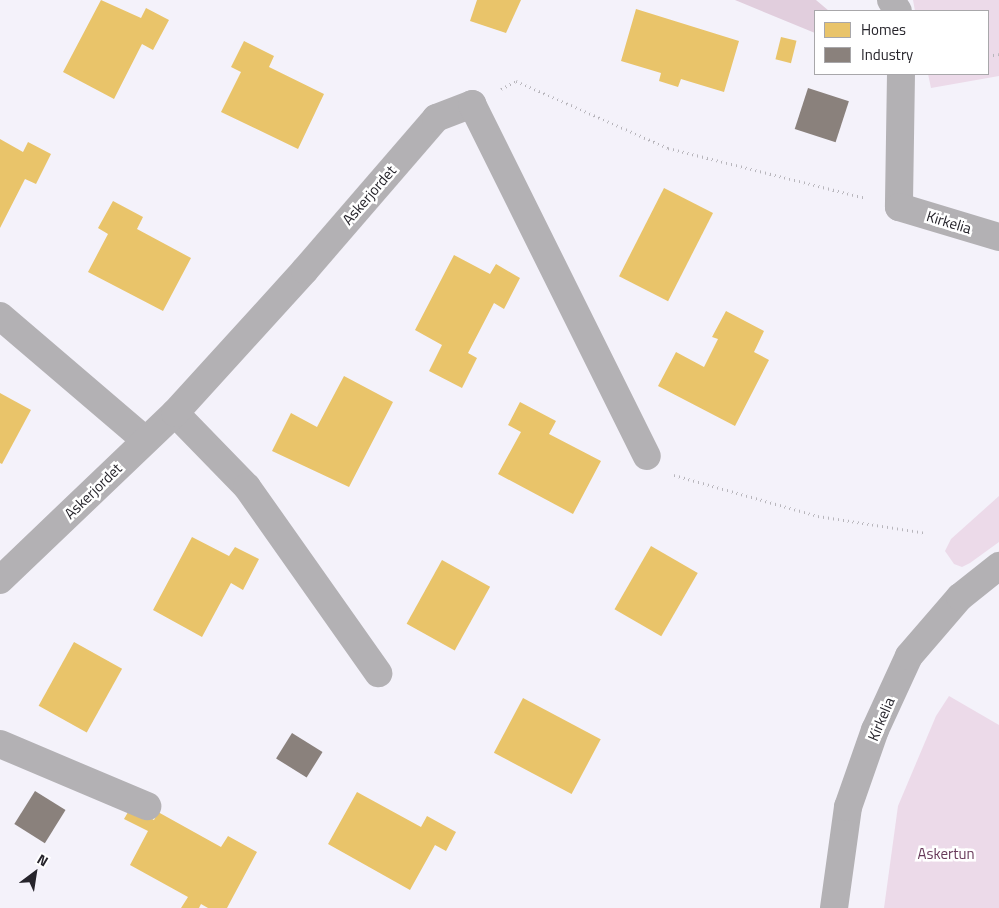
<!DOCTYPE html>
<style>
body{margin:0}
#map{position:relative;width:999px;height:908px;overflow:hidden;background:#f4f2fa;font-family:"Titillium Web",sans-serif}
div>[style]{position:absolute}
.green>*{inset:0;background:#ecdae9}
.forest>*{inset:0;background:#e1cedd}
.homes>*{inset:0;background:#e9c46a;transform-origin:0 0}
.industry>*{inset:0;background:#8a817c;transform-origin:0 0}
.path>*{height:3px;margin-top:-1.5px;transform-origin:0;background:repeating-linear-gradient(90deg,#b8b6bc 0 1px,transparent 0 5px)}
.minor>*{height:28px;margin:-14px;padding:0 14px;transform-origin:14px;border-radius:14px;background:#b3b1b4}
span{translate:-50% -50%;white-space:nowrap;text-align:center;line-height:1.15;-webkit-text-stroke:5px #fff;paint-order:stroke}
.street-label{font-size:15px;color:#26242b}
.park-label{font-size:15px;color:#683a5a}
.legend{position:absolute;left:814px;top:10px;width:175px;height:65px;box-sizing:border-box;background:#fff;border:1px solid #a8a7aa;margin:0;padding:6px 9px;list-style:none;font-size:15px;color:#26242b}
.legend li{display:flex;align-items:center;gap:10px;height:25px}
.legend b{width:25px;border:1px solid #a8a7aa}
.north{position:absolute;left:10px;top:848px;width:50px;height:50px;-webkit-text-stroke:4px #fff;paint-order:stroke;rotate:31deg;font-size:14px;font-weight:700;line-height:20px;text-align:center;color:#26242b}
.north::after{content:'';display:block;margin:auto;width:18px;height:22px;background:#26242b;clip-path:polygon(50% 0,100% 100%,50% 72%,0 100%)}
</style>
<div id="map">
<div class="green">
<div style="clip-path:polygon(913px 0,999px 0,999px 76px,931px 88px,928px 74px,988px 74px,988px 11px,915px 11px)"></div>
<div style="clip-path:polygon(999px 496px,999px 542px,970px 563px,962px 567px,954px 564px,945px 551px,951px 539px)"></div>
<div style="clip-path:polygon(949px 696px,999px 725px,999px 908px,884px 908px,898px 806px,936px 716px)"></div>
</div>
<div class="forest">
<div style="clip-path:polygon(735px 0,816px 0,829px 11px,815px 11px,815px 33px)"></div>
</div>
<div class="homes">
<div style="clip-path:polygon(101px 0,141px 18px,146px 8px,169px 20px,153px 50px,142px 44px,114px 99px,63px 72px)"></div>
<div style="clip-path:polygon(477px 0,521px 0,506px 33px,470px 21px)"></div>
<div style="clip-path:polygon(636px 9px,739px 41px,724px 92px,681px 79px,678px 87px,659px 81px,661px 73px,621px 61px)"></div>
<div style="left:781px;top:37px;width:16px;height:23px;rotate:14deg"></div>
<div style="clip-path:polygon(244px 41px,274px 56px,269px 67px,324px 94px,298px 149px,221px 112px,241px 72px,231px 67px)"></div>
<div style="clip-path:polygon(0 139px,23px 152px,28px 142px,51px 154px,36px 184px,25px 179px,0 228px)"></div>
<div style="left:664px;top:188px;width:55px;height:99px;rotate:27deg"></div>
<div style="clip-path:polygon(113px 201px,143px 217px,137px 229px,191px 258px,163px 311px,88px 272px,108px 234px,98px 228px)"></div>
<div style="clip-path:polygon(454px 255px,490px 274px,496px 264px,520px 278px,504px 309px,494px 303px,468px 353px,477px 358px,462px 388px,429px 371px,442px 345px,415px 330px)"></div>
<div style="clip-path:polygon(726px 311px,764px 331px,754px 352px,769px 360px,735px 426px,658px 386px,676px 352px,704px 367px,718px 339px,712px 337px)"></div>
<div style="clip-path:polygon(344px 376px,393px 402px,349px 487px,272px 451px,291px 413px,317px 427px)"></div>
<div style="clip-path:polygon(0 393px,31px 410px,2px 464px,0 463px)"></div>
<div style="clip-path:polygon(520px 402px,556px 421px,549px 434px,601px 461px,573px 514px,498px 474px,521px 432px,508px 425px)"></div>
<div style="clip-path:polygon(192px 537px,229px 556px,235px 547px,259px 559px,243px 590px,231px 583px,202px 637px,153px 610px)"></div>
<div style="left:651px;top:546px;width:54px;height:73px;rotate:30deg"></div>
<div style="left:442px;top:560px;width:55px;height:73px;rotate:29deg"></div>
<div style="left:74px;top:642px;width:55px;height:73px;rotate:29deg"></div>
<div style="left:523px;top:698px;width:88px;height:62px;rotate:28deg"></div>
<div style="clip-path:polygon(357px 792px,421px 827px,427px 816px,456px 832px,446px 851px,435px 845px,410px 890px,328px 844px)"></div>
<div style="clip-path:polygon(131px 807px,154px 820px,158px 812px,221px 847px,228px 836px,257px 852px,227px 908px,208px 908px,201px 904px,199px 908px,181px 908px,188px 897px,130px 865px,148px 831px,124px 819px)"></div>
</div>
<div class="industry">
<div style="left:808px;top:88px;width:43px;height:43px;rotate:18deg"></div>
<div style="left:292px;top:733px;width:36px;height:30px;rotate:32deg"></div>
<div style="left:35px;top:791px;width:36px;height:39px;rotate:32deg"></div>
</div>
<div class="path">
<div style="left:988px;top:56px;width:11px;rotate:-10deg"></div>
<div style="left:501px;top:89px;width:17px;rotate:-28deg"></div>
<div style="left:516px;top:81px;width:166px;rotate:23.8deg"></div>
<div style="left:668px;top:148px;width:203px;rotate:14.2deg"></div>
<div style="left:674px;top:475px;width:150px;rotate:15.9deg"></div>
<div style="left:818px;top:516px;width:109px;rotate:8.9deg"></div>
</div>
<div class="minor">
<div style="left:891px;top:0;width:13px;rotate:58deg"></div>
<div style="left:901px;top:74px;width:133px;rotate:90.9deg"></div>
<div style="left:899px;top:207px;width:104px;rotate:16.7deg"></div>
<div style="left:0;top:316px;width:191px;rotate:40.5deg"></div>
<div style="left:175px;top:413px;width:103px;rotate:45.8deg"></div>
<div style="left:247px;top:487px;width:228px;rotate:54.8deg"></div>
<div style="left:0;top:580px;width:242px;rotate:-43.7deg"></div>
<div style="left:175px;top:413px;width:193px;rotate:-47.7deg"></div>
<div style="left:305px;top:270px;width:201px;rotate:-49.2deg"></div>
<div style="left:436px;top:118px;width:39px;rotate:-21deg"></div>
<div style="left:472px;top:104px;width:393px;rotate:63.6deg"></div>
<div style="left:0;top:744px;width:160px;rotate:22.9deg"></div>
<div style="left:834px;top:908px;width:102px;rotate:-82.1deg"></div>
<div style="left:848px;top:807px;width:82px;rotate:-70.7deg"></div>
<div style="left:875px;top:730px;width:81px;rotate:-65.3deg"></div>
<div style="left:909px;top:656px;width:78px;rotate:-49.2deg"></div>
<div style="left:960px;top:597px;width:50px;rotate:-38.5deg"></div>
</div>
<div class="street-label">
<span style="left:369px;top:195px;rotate:-49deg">Askerjordet</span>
<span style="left:949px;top:222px;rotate:17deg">Kirkelia</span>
<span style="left:93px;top:491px;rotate:-44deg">Askerjordet</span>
<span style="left:881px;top:719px;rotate:-67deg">Kirkelia</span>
</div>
<div class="park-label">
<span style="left:946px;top:854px">Askertun</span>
</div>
<ul class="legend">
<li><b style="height:14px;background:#e9c46a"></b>Homes</li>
<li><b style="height:14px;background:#8a817c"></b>Industry</li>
</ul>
<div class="north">N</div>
</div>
